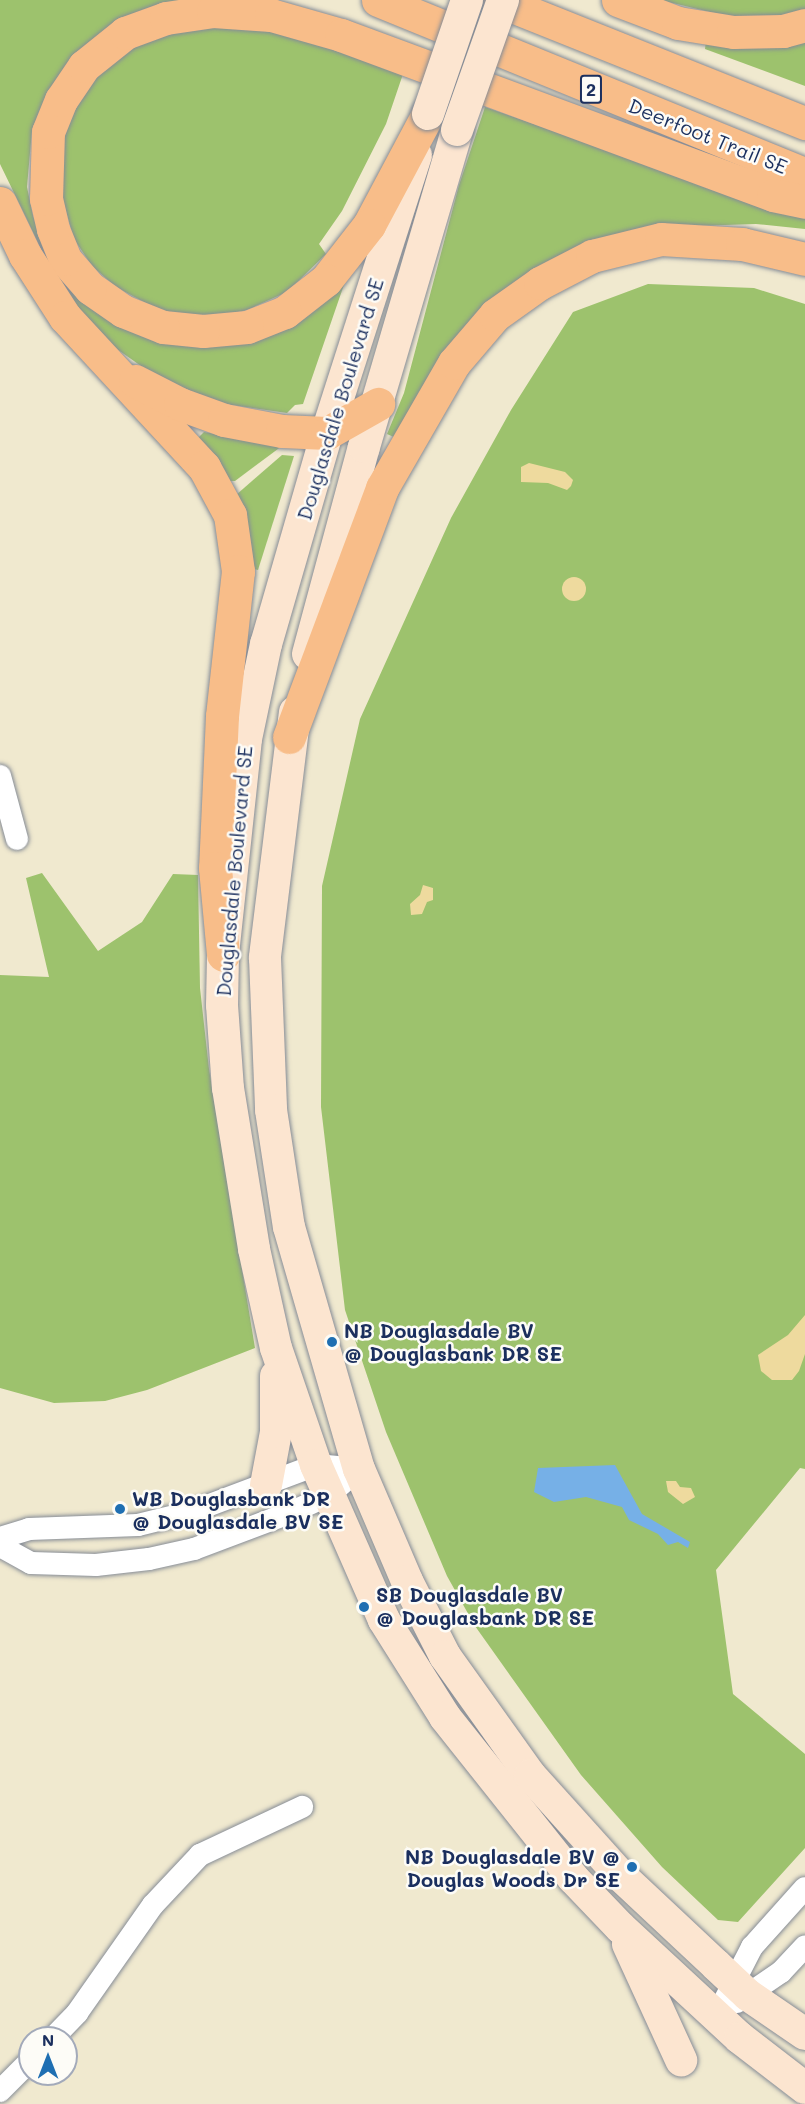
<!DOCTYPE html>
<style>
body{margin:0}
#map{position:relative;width:805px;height:2104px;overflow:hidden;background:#f0e9cf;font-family:Mali,sans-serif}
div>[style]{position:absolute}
.green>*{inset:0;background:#9dc26d}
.sand>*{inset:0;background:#eeda9e}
.round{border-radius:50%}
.water>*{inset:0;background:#76b0e7}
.roads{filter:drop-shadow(0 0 2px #868c96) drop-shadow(0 0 2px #868c96)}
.street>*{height:22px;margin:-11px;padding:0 11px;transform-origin:11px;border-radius:11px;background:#fff}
.secondary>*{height:32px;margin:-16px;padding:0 16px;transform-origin:16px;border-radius:16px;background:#fce5d0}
.highway>*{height:33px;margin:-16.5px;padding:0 16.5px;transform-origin:16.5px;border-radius:16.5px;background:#f8bd89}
.bridges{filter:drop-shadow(0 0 2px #868c96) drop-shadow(0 0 2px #868c96)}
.secondary-bridge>*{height:32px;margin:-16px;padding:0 16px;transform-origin:16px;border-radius:16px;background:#fce5d0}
.dots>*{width:16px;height:16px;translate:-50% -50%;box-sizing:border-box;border:3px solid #fdfcf7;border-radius:50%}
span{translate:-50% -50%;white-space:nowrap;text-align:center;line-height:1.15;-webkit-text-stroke:5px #fdfcf7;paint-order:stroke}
.shield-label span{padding:2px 4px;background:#fdfcf7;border:2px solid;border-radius:4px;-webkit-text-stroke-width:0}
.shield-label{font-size:18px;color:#1b2f5e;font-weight:700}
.street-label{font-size:20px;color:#1b2f5e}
.poi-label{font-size:20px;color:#1b2f5e;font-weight:700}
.left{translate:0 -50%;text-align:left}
.right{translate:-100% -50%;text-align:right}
.north{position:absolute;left:18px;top:2026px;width:60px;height:60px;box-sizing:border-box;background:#fdfcf7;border:2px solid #a3aaba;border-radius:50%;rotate:0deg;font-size:16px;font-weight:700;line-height:24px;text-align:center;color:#1b2f5e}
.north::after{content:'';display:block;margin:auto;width:21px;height:27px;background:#1f6fb2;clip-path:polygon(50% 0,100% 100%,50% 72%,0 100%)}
</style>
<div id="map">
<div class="green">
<div style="clip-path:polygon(0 0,205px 0,163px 6px,32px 130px,27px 187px,33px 216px,43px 245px,179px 345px,348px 273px,303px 404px,295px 405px,287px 413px,225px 404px,161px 380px,104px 340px,78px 311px,53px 273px,0 164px)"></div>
<div style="clip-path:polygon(660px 0,805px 0,805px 14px,735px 18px)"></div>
<div style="clip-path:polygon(257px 27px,308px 40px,403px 74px,386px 124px,342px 211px,319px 244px,326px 254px,287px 292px,247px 310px,219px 316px,185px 316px,157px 309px,116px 287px,92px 266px,74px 239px,59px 187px,63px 130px,87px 83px,141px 40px,174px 28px)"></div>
<div style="clip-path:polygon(805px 39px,805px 86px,705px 49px,706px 40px)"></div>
<div style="clip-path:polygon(485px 107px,805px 219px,805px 229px,756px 224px,694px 226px,576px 250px,396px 438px,387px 434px,404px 393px,459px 185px)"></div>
<div style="clip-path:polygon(648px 284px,754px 288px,805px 304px,805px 1469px,800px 1468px,716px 1570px,733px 1694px,805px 1754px,805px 1848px,738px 1922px,718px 1920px,662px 1867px,581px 1775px,475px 1626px,447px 1576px,386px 1432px,345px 1310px,321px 1107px,322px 886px,360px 719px,451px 518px,511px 410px,573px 312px)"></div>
<div style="clip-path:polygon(204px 432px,282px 446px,235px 481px,228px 481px,197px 439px)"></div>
<div style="clip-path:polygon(282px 455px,294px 456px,258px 570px,249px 568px,236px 495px)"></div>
<div style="clip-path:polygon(42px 873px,98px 951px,142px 922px,173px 874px,198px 875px,200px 988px,209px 1069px,255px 1348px,147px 1390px,105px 1401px,54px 1403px,0 1388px,0 975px,49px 977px,26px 878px)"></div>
</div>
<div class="sand">
<div style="clip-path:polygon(529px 463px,565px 472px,573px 480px,571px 486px,567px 490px,548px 483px,521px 482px,521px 467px)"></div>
<div class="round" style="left:562px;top:577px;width:24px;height:24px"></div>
<div style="clip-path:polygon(423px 885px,433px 888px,433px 900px,427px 902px,422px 914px,411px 915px,410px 904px,420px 895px)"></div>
<div style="clip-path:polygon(805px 1315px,805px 1354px,799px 1371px,792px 1380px,772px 1380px,761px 1371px,758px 1355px,788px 1335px)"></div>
<div style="clip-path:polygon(666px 1481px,676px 1481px,680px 1487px,691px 1488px,695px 1497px,683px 1504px,668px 1492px)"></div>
</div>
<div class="water">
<div style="clip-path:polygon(615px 1465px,642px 1514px,690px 1542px,688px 1548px,678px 1542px,668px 1545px,658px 1534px,629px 1520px,622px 1507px,586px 1497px,554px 1502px,534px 1492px,538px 1468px)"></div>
</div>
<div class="roads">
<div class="street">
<div style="left:0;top:776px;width:65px;rotate:74.9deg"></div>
<div style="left:0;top:1538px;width:30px;rotate:-17deg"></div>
<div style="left:29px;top:1529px;width:109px;rotate:-2.1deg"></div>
<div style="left:138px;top:1525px;width:55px;rotate:-13.8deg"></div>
<div style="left:191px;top:1512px;width:134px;rotate:-20.6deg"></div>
<div style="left:316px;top:1465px;width:43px;rotate:5.3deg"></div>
<div style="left:0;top:1546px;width:35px;rotate:29deg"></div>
<div style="left:31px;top:1563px;width:65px;rotate:1.8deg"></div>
<div style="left:96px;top:1565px;width:53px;rotate:-6.5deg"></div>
<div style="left:149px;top:1559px;width:46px;rotate:-12.5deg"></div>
<div style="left:194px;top:1549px;width:105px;rotate:-20.7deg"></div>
<div style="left:292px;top:1512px;width:41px;rotate:-24.7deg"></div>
<div style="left:329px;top:1495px;width:40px;rotate:-41deg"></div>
<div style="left:737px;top:2002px;width:53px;rotate:-34.3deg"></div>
<div style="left:781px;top:1972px;width:35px;rotate:-47deg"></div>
<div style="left:716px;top:2017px;width:79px;rotate:-62.8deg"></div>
<div style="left:752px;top:1947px;width:79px;rotate:-48.1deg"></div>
<div style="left:53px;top:2038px;width:35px;rotate:-46deg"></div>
<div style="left:77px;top:2013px;width:132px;rotate:-54.9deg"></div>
<div style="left:153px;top:1905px;width:69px;rotate:-46.8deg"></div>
<div style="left:200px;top:1855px;width:113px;rotate:-25.2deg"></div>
<div style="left:0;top:2091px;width:42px;rotate:-45deg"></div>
</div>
<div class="secondary">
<div style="left:416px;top:155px;width:292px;rotate:107.8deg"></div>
<div style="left:327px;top:433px;width:220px;rotate:106.1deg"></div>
<div style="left:266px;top:644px;width:97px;rotate:101.9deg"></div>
<div style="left:246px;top:739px;width:217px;rotate:96.1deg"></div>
<div style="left:223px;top:955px;width:50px;rotate:91.1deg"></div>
<div style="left:222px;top:1005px;width:83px;rotate:85.9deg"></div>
<div style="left:228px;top:1088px;width:163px;rotate:80.8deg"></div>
<div style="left:254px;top:1249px;width:101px;rotate:77.5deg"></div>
<div style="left:276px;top:1348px;width:124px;rotate:71.1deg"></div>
<div style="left:316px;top:1465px;width:169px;rotate:66.3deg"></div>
<div style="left:384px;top:1620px;width:115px;rotate:57.8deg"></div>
<div style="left:445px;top:1717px;width:206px;rotate:51.5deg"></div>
<div style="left:573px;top:1878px;width:68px;rotate:46.2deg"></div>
<div style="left:620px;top:1927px;width:163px;rotate:42.8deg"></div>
<div style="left:740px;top:2038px;width:82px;rotate:37.6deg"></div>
<div style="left:308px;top:654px;width:214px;rotate:-74.9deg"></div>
<div style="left:364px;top:447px;width:330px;rotate:-73.6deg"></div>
<div style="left:295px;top:712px;width:248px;rotate:97deg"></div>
<div style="left:265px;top:958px;width:152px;rotate:87.7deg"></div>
<div style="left:271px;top:1110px;width:118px;rotate:81.3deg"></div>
<div style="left:289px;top:1227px;width:252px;rotate:73.9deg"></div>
<div style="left:359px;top:1469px;width:122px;rotate:66.8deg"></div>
<div style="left:407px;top:1581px;width:84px;rotate:63.1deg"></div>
<div style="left:445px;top:1656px;width:146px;rotate:54.5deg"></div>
<div style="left:530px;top:1775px;width:136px;rotate:48deg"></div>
<div style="left:621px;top:1876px;width:130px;rotate:43.1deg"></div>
<div style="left:716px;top:1965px;width:44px;rotate:43.2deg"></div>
<div style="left:748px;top:1995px;width:69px;rotate:34.4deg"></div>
<div style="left:266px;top:1485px;width:54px;rotate:-79.3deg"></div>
<div style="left:276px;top:1432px;width:56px;rotate:-90deg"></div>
<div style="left:628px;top:1944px;width:128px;rotate:65.4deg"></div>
</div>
<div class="highway">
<div style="left:378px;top:0;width:461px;rotate:22.2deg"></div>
<div style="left:497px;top:0;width:332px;rotate:21.8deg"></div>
<div style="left:618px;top:0;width:64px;rotate:21deg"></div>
<div style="left:678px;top:23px;width:56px;rotate:9.3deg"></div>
<div style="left:733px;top:32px;width:50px;rotate:-1.1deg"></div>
<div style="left:783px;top:31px;width:23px;rotate:-15deg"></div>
<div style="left:428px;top:114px;width:126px;rotate:118deg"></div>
<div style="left:369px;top:225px;width:70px;rotate:128deg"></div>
<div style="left:326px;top:280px;width:52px;rotate:142deg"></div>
<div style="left:285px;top:312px;width:41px;rotate:158.5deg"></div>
<div style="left:247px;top:327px;width:44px;rotate:174.8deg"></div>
<div style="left:203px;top:331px;width:40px;rotate:-174.3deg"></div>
<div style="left:163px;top:327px;width:43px;rotate:-158.2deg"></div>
<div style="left:123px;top:311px;width:40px;rotate:-145.1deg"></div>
<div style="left:90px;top:288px;width:38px;rotate:-131deg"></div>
<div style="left:65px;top:259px;width:32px;rotate:-112deg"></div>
<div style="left:53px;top:229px;width:31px;rotate:-103deg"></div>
<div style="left:46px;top:199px;width:67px;rotate:-88.3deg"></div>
<div style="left:48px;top:132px;width:35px;rotate:-68deg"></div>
<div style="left:61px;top:100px;width:41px;rotate:-55.9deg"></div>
<div style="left:84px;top:66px;width:53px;rotate:-38.8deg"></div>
<div style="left:125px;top:33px;width:44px;rotate:-20.1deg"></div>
<div style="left:166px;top:18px;width:48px;rotate:-8.5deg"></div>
<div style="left:213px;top:11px;width:58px;rotate:3.9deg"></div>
<div style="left:271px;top:15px;width:73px;rotate:15.9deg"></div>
<div style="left:341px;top:35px;width:461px;rotate:20.3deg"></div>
<div style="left:773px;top:195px;width:33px;rotate:12deg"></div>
<div style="left:0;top:203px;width:58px;rotate:64.3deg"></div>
<div style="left:25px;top:255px;width:74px;rotate:57.2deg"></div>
<div style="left:65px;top:317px;width:205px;rotate:47.2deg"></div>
<div style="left:204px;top:467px;width:55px;rotate:61.6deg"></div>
<div style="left:230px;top:515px;width:57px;rotate:81.9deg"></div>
<div style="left:238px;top:571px;width:146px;rotate:96.3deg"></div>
<div style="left:222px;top:716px;width:152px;rotate:92.6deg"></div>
<div style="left:215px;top:868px;width:87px;rotate:84.7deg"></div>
<div style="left:135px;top:381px;width:51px;rotate:27.1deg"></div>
<div style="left:180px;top:404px;width:47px;rotate:20deg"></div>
<div style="left:224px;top:420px;width:59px;rotate:10.7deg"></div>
<div style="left:282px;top:431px;width:45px;rotate:2.5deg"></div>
<div style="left:327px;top:433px;width:59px;rotate:-29.6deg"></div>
<div style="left:289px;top:737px;width:266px;rotate:-69.5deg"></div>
<div style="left:382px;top:488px;width:144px;rotate:-60.1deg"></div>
<div style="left:454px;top:363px;width:63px;rotate:-49.5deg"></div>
<div style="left:495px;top:315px;width:55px;rotate:-35.4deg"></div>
<div style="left:540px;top:283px;width:59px;rotate:-27.4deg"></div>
<div style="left:592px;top:256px;width:71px;rotate:-13.8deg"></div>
<div style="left:661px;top:239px;width:81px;rotate:3.5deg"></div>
<div style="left:742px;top:244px;width:65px;rotate:13.4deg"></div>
</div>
</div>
<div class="bridges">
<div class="secondary-bridge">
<div style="left:428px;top:114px;width:120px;rotate:-71.1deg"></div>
<div style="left:457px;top:130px;width:138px;rotate:-70.5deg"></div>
</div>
</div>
<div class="dots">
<div style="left:332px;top:1342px;background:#1f6fb2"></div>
<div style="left:120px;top:1509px;background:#1f6fb2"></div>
<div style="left:364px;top:1607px;background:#1f6fb2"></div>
<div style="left:632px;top:1867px;background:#1f6fb2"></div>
</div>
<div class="shield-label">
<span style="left:591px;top:89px">2</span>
</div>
<div class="street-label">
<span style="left:708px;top:136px;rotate:22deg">Deerfoot Trail SE</span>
<span style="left:340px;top:399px;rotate:-73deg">Douglasdale Boulevard SE</span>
<span style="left:234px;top:871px;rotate:-85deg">Douglasdale Boulevard SE</span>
</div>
<div class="poi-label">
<span class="left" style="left:344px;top:1342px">NB Douglasdale BV<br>@ Douglasbank DR SE</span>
<span class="left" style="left:132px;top:1510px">WB Douglasbank DR<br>@ Douglasdale BV SE</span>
<span class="left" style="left:376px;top:1606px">SB Douglasdale BV<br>@ Douglasbank DR SE</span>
<span class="right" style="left:620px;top:1868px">NB Douglasdale BV @<br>Douglas Woods Dr SE</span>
</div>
<div class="north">N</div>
</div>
